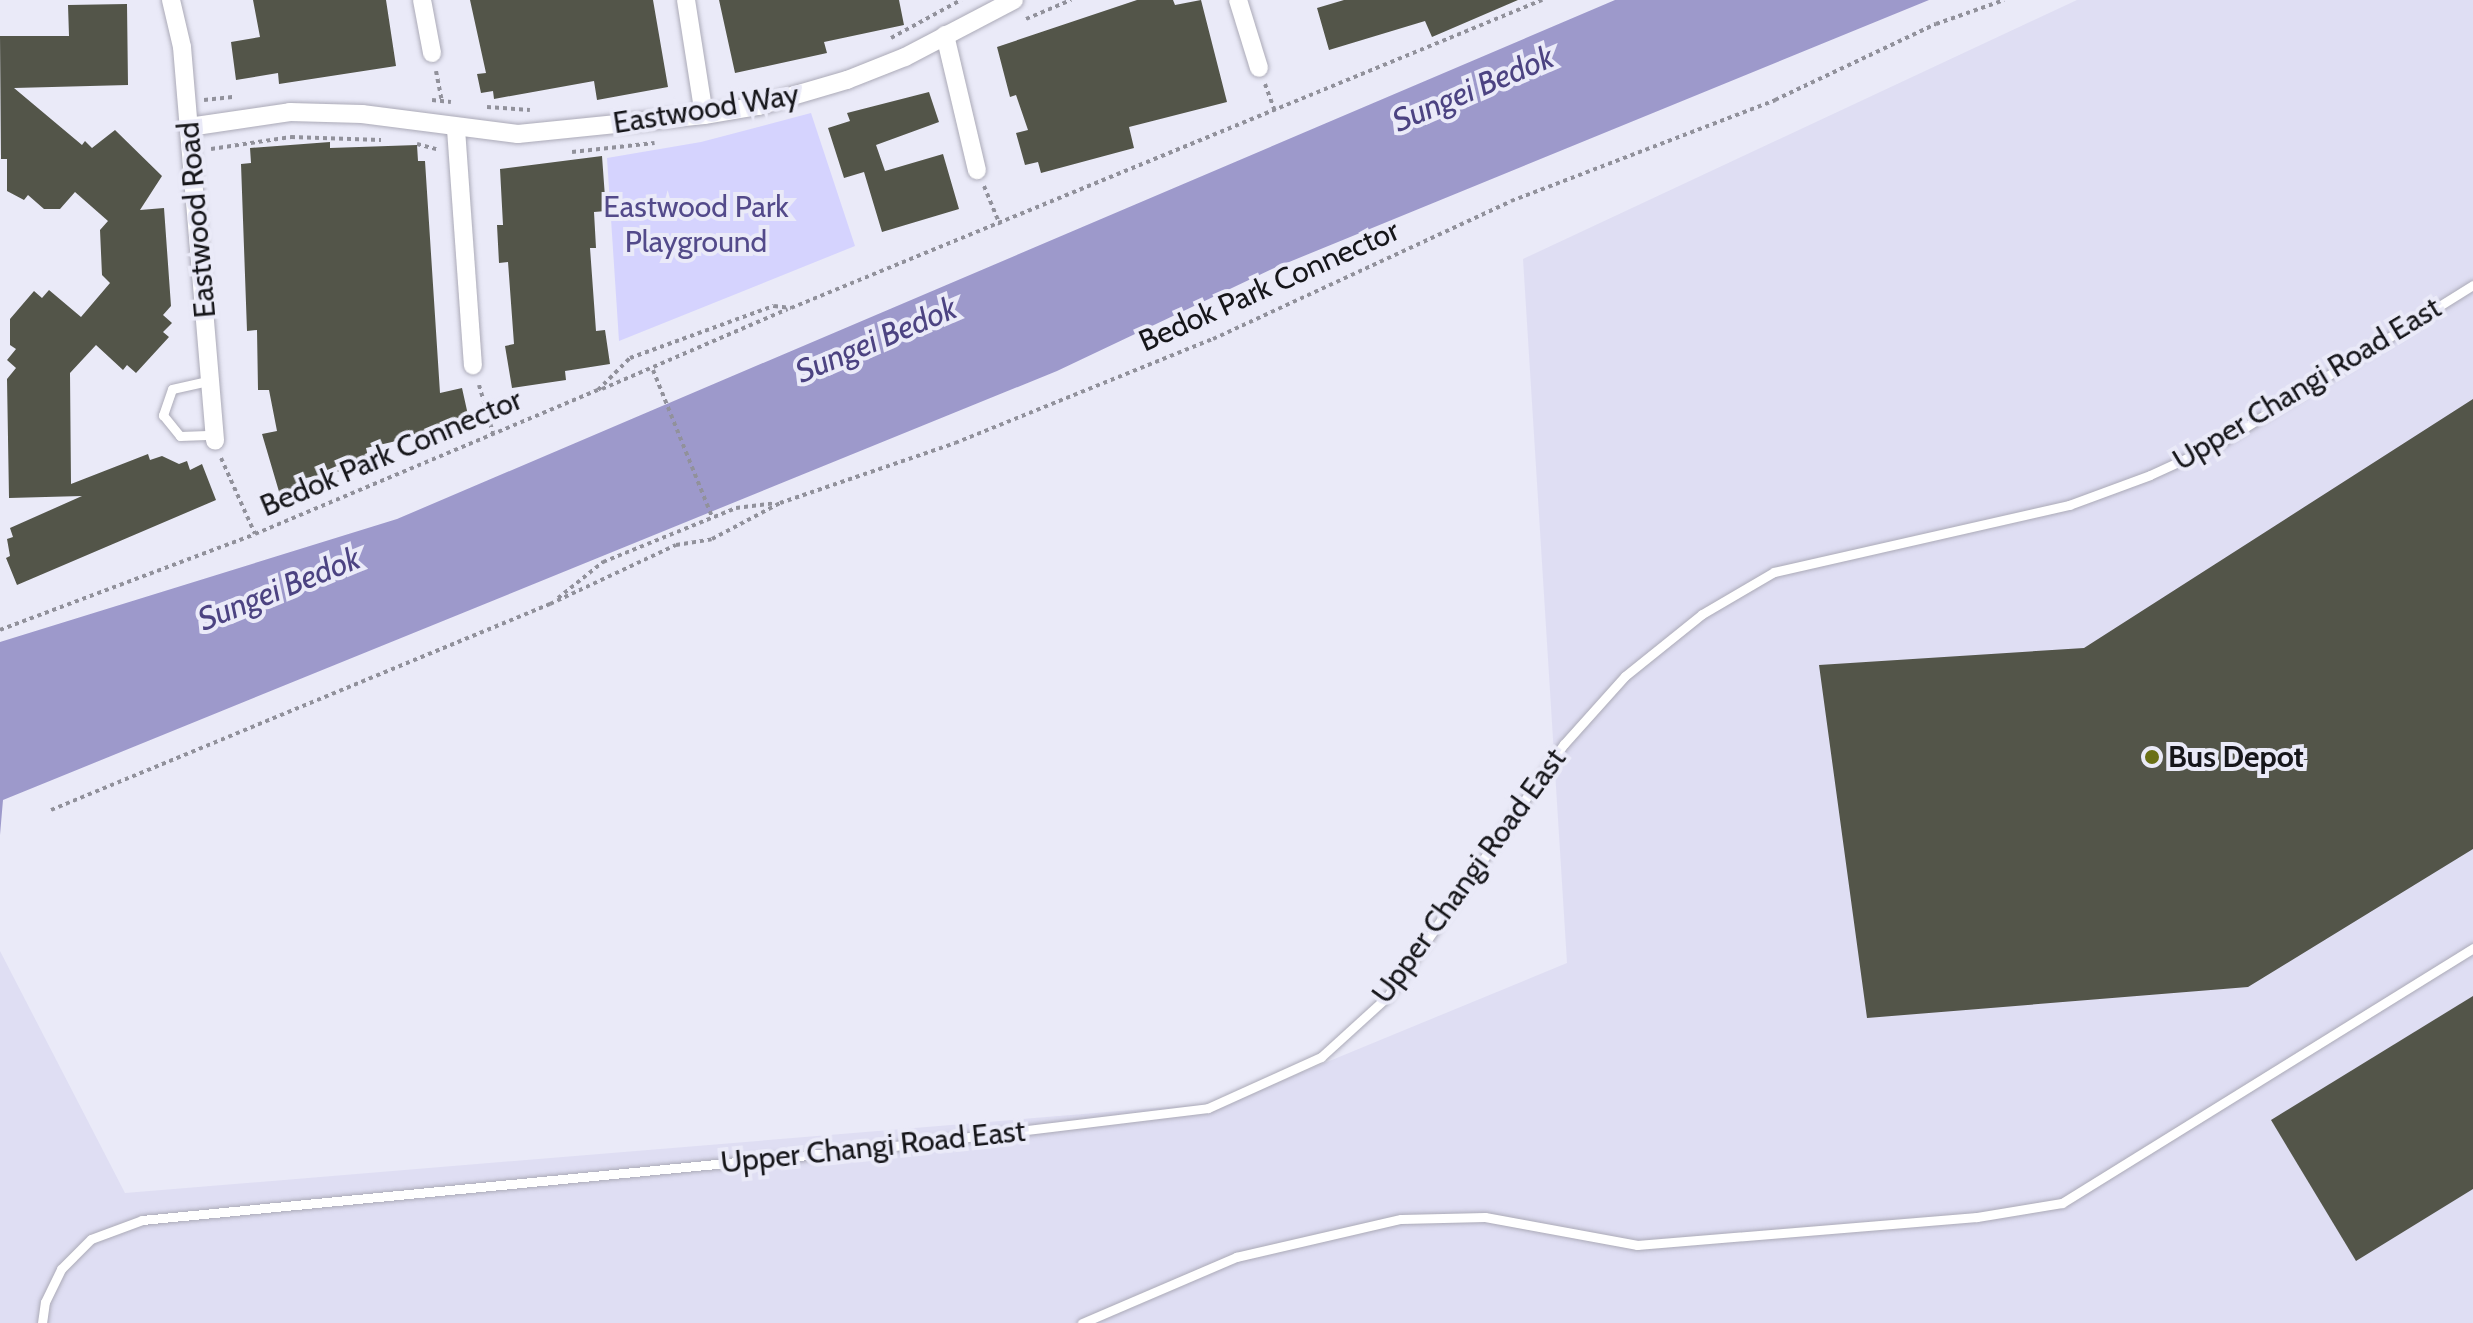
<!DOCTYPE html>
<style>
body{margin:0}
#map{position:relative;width:2473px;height:1323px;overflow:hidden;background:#eaeaf8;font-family:Cabin,sans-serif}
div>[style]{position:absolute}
.built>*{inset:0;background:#dfdef3}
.green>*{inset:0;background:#d5d3fe}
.water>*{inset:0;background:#9d99cb}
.building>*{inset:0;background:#535549}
.path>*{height:4px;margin-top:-2px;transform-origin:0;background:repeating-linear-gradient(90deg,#91919b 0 4px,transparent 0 8px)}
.roads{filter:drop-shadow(0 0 2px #abaab7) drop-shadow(0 0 2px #abaab7)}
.service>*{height:9px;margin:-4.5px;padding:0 4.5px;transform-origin:4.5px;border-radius:4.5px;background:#fff}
.minor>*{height:18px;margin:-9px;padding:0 9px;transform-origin:9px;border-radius:9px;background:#fff}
.dots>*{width:22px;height:22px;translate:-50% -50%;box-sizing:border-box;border:4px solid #eaeaf8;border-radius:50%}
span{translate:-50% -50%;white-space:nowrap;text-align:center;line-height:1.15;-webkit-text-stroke:8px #eaeaf8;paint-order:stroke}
.street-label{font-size:30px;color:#16161a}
.park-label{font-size:30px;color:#534a8a}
.poi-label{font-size:30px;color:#16161a;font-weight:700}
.left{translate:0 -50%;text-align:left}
.water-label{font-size:32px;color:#4c4382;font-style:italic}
</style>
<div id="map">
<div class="built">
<div style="clip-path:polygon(2077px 0,2473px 0,2473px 1323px,0 1323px,0 951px,125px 1193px,1230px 1102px,1567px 963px,1523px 259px)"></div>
</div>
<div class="green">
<div style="clip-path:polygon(811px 113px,855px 246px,619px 341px,607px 158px,701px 142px)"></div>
</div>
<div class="water">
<div style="clip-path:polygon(1615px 0,1929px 0,1272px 269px,1057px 371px,3px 800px,0 835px,0 642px,397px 519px)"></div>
</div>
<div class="building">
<div style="clip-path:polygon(253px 0,386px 0,396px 66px,279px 84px,278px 73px,236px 80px,231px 42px,260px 37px)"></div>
<div style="clip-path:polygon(470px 0,653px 0,668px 87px,597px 100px,594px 81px,494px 99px,493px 91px,481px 93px,477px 74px,486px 73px)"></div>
<div style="clip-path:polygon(719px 0,899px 0,904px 25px,824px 42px,827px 53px,735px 73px)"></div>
<div style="clip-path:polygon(1137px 0,1173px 0,1175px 5px,1201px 0,1227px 102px,1129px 127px,1134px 148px,1041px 173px,1038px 162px,1025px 165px,1016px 133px,1028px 130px,1016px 95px,1010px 97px,997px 47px)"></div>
<div style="clip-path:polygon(1344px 0,1518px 0,1432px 37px,1425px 21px,1329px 50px,1317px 8px)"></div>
<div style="clip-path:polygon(127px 4px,128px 85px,14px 88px,82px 145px,85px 141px,92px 148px,115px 130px,162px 176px,140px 210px,164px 208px,171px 306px,163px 315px,172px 323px,163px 332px,169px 337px,136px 373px,127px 365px,123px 370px,96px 345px,70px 373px,71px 484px,148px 454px,150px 460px,162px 456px,179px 464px,187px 461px,190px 470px,202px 464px,216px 500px,17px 585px,6px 558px,10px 556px,7px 539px,13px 537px,10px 528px,82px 496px,9px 498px,7px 379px,16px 368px,7px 360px,16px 349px,10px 345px,10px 319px,34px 291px,42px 298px,49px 290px,81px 317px,110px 283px,102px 275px,100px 230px,108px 221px,75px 192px,60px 209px,44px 209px,28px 195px,24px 200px,7px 191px,7px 159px,1px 159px,0 36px,69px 36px,68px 5px)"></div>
<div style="clip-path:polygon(929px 92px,939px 122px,876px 145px,885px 171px,943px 154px,959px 209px,882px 232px,864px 172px,844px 178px,828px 128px,850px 121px,847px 113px)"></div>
<div style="clip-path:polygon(330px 142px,330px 148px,417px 145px,418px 161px,425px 161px,440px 393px,462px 388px,470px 424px,366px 448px,370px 465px,306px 478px,308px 489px,280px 495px,262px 434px,277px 431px,269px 390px,258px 390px,257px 330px,247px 331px,241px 164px,251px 163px,250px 148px)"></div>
<div style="clip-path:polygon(602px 156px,606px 211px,594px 212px,596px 248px,590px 248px,596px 331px,605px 330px,610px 364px,565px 371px,566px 380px,512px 388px,505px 346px,514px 344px,508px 262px,499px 263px,497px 225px,503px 225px,500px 169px)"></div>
<div style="clip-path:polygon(2473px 399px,2473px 849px,2248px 987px,1867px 1018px,1819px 665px,2084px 648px)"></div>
<div style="clip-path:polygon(2473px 996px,2473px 1189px,2356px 1261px,2271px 1120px)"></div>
</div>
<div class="path">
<div style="left:1026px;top:19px;width:49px;rotate:-22.9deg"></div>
<div style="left:891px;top:38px;width:80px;rotate:-28.5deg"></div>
<div style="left:436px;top:71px;width:31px;rotate:79deg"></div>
<div style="left:1265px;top:84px;width:30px;rotate:70deg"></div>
<div style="left:204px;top:100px;width:31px;rotate:-6deg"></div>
<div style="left:432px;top:100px;width:19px;rotate:6deg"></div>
<div style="left:487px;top:107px;width:43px;rotate:4deg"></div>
<div style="left:417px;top:144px;width:20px;rotate:15deg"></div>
<div style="left:211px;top:149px;width:81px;rotate:-8.5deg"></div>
<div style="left:291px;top:137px;width:90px;rotate:1.9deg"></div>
<div style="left:572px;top:152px;width:83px;rotate:-6.2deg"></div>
<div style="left:984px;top:186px;width:42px;rotate:67.7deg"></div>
<div style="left:653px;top:370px;width:158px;rotate:68.1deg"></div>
<div style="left:479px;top:385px;width:50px;rotate:73.7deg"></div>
<div style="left:602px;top:389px;width:202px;rotate:-23.3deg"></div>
<div style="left:221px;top:458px;width:83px;rotate:65.9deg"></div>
<div style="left:558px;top:598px;width:58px;rotate:-38.7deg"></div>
<div style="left:603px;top:562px;width:144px;rotate:-22.1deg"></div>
<div style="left:736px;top:508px;width:38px;rotate:-7deg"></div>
<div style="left:0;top:630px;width:272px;rotate:-20.6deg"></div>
<div style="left:255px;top:534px;width:372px;rotate:-22.8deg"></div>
<div style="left:598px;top:390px;width:45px;rotate:-45deg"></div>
<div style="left:630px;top:358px;width:153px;rotate:-19.9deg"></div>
<div style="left:774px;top:306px;width:17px;rotate:7deg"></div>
<div style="left:791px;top:308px;width:812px;rotate:-22.3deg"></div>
<div style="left:51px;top:810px;width:540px;rotate:-22.43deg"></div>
<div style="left:550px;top:604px;width:139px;rotate:-25.1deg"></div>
<div style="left:676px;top:545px;width:36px;rotate:-9deg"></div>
<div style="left:712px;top:539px;width:77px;rotate:-27.9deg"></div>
<div style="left:780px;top:503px;width:185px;rotate:-18.9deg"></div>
<div style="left:955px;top:443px;width:278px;rotate:-22deg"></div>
<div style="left:1213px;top:339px;width:328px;rotate:-24.8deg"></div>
<div style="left:1511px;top:201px;width:283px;rotate:-20.9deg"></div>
<div style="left:1775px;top:100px;width:178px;rotate:-25.3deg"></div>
<div style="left:1936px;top:24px;width:72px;rotate:-19.4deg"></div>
</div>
<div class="roads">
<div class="service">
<div style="left:212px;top:380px;width:41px;rotate:167.3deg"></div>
<div style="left:172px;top:389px;width:28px;rotate:109deg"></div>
<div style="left:163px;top:415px;width:27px;rotate:51deg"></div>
<div style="left:180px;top:436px;width:34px;rotate:-2deg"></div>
<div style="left:42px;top:1323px;width:21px;rotate:-82deg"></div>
<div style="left:45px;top:1302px;width:37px;rotate:-64deg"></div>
<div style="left:61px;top:1269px;width:42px;rotate:-45deg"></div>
<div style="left:91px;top:1239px;width:54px;rotate:-20.4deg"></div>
<div style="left:142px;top:1220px;width:731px;rotate:-5.57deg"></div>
<div style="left:870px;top:1149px;width:340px;rotate:-6.9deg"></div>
<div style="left:1208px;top:1108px;width:124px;rotate:-24.3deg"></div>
<div style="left:1321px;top:1057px;width:91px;rotate:-42.3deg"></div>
<div style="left:1388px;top:996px;width:307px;rotate:-55.1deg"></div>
<div style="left:1564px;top:744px;width:91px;rotate:-48.1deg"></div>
<div style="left:1625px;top:676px;width:99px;rotate:-38.8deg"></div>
<div style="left:1702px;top:614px;width:83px;rotate:-30.3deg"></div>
<div style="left:1774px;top:572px;width:303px;rotate:-12.8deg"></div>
<div style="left:2069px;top:505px;width:86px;rotate:-20.3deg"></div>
<div style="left:2150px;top:475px;width:77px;rotate:-24.6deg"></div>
<div style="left:2220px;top:443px;width:298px;rotate:-32deg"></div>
<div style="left:1082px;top:1323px;width:168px;rotate:-23.2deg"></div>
<div style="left:1236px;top:1257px;width:169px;rotate:-13deg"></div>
<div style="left:1401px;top:1219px;width:84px;rotate:-1.4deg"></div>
<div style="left:1485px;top:1217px;width:155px;rotate:10.4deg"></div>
<div style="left:1637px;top:1245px;width:341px;rotate:-4.7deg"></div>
<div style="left:1977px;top:1217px;width:86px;rotate:-9.4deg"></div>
<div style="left:2062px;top:1203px;width:484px;rotate:-31.8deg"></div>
</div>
<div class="minor">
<div style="left:171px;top:0;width:48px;rotate:76.8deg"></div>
<div style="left:182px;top:47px;width:395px;rotate:85.2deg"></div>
<div style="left:422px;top:0;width:54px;rotate:79.3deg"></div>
<div style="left:686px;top:0;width:116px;rotate:81.1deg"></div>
<div style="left:1238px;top:0;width:71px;rotate:72.8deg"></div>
<div style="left:945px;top:35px;width:139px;rotate:76.7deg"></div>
<div style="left:189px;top:127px;width:102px;rotate:-8.4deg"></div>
<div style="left:290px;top:112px;width:72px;rotate:1.6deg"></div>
<div style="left:362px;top:114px;width:157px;rotate:7.3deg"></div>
<div style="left:518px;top:134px;width:187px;rotate:-5.8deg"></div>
<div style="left:704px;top:115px;width:55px;rotate:-9.5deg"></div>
<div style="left:758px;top:106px;width:93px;rotate:-16.3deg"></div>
<div style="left:847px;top:80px;width:62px;rotate:-21.6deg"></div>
<div style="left:905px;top:57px;width:123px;rotate:-27.6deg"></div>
<div style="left:456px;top:129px;width:237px;rotate:85.9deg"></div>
</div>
</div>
<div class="dots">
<div style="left:2152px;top:757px;background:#6a7016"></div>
</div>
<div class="street-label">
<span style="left:706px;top:109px;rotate:-9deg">Eastwood Way</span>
<span style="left:197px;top:220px;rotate:-95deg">Eastwood Road</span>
<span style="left:1269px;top:286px;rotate:-24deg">Bedok Park Connector</span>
<span style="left:2307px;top:384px;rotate:-31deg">Upper Changi Road East</span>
<span style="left:391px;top:453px;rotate:-23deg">Bedok Park Connector</span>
<span style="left:1469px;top:876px;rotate:-54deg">Upper Changi Road East</span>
<span style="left:873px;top:1147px;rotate:-6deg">Upper Changi Road East</span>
</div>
<div class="park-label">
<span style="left:696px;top:224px">Eastwood Park<br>Playground</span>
</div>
<div class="poi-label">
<span class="left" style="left:2168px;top:757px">Bus Depot</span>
</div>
<div class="water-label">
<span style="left:1473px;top:89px;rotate:-23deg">Sungei Bedok</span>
<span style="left:876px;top:340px;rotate:-23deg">Sungei Bedok</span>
<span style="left:279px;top:589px;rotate:-22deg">Sungei Bedok</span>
</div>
</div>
